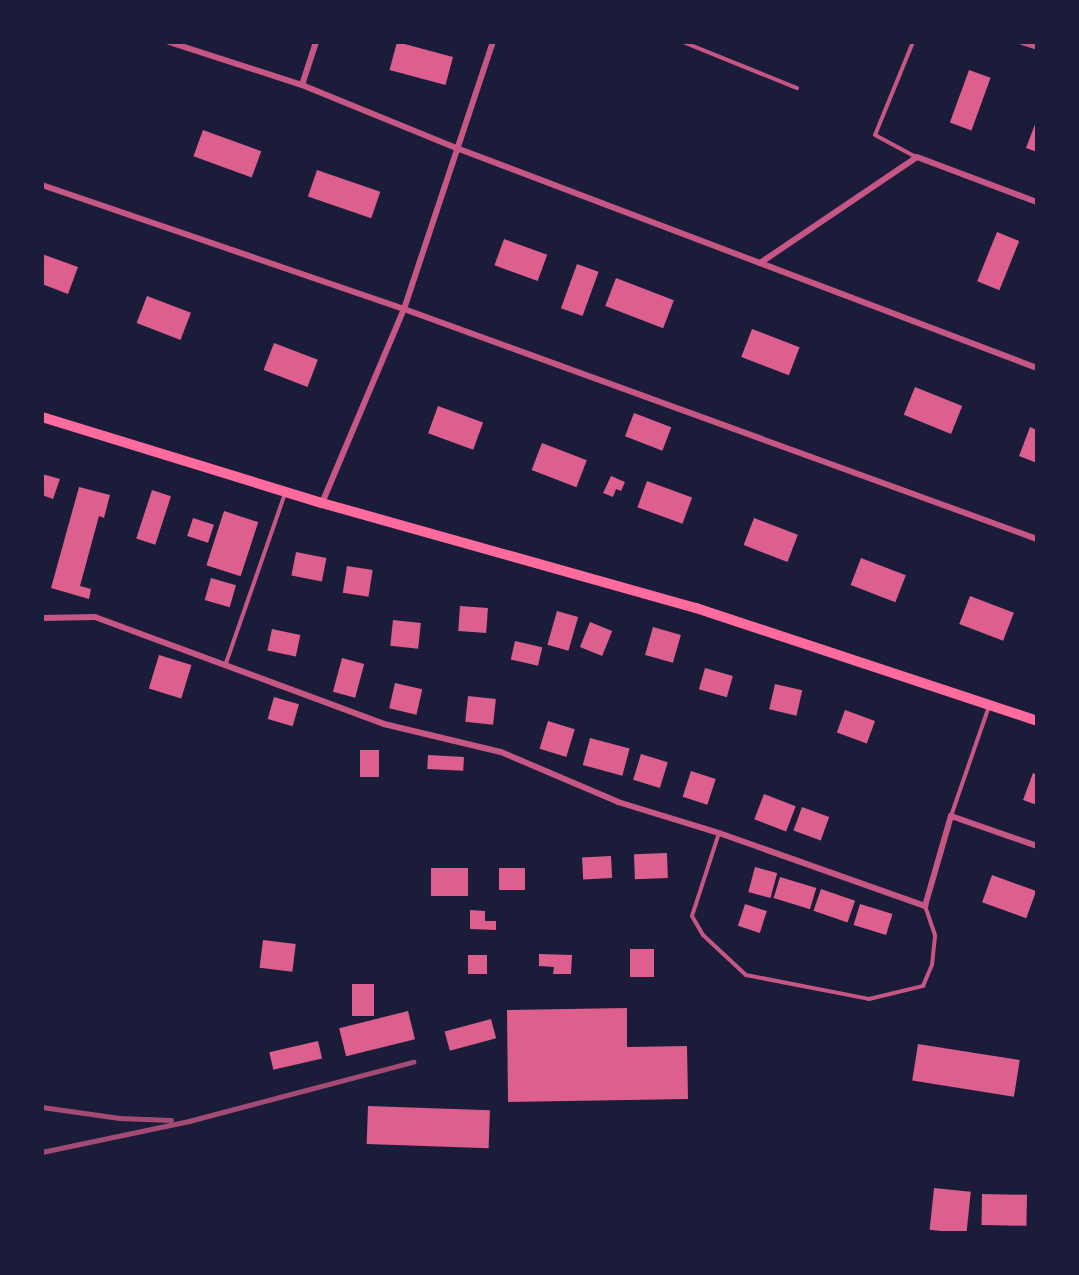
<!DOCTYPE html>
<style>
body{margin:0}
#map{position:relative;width:1079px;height:1275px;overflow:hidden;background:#1b1b3a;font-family:Helvetica,sans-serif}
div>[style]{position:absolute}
.building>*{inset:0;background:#dd5f8e;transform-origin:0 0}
.service>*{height:4px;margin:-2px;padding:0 2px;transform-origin:2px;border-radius:2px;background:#c65784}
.minor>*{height:6px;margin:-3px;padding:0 3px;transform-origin:3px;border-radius:3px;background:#c65784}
.secondary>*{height:10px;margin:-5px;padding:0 5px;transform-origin:5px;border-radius:5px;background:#ff6b9d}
.rail>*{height:4.5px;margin:-2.25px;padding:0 2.25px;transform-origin:2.25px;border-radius:2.25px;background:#a44b75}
span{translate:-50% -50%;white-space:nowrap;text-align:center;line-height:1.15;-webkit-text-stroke:4.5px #1b1b3a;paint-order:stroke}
.frame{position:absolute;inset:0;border:44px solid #1b1b3a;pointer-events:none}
</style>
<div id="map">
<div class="building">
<div style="left:397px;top:42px;width:58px;height:29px;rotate:15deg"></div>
<div style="left:969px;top:70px;width:23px;height:56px;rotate:20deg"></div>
<div style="clip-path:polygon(1037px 119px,1037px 152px,1026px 148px)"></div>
<div style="left:203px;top:130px;width:62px;height:28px;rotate:20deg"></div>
<div style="left:317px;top:170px;width:67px;height:28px;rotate:19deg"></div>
<div style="left:997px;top:232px;width:24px;height:53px;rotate:22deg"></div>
<div style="left:504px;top:239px;width:46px;height:28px;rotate:20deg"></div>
<div style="clip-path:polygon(42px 254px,78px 267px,68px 294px,42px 284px)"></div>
<div style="left:577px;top:264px;width:23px;height:47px;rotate:20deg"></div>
<div style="left:616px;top:278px;width:62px;height:30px;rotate:21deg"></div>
<div style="left:147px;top:296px;width:47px;height:29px;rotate:21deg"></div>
<div style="left:752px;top:329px;width:51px;height:30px;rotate:21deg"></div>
<div style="left:274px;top:343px;width:47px;height:29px;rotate:21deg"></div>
<div style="left:915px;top:387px;width:51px;height:30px;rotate:22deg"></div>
<div style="left:438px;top:406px;width:48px;height:29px;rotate:20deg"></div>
<div style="left:634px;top:413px;width:40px;height:25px;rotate:21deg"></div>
<div style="clip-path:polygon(1030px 427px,1037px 430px,1037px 463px,1019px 456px)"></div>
<div style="left:542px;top:443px;width:48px;height:29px;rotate:21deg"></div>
<div style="clip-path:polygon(42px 474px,60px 479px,53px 499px,42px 495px)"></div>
<div style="clip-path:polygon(611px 476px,625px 482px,621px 491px,616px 489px,613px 497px,603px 493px)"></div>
<div style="left:647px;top:481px;width:48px;height:28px;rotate:20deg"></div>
<div style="clip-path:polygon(79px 487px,110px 495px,104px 518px,99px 516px,80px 586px,91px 589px,89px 599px,51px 588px)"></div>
<div style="left:152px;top:490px;width:20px;height:51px;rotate:18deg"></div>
<div style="left:224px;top:511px;width:36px;height:57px;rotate:18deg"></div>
<div style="left:193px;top:518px;width:22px;height:19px;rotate:18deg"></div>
<div style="left:754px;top:518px;width:47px;height:29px;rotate:21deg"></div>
<div style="left:296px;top:552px;width:31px;height:24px;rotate:11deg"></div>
<div style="left:861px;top:558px;width:48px;height:29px;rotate:21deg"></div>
<div style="left:347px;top:566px;width:26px;height:27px;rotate:9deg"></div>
<div style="left:211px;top:578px;width:26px;height:23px;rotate:16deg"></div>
<div style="left:970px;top:596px;width:47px;height:30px;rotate:21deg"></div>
<div style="left:460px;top:606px;width:28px;height:25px;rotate:4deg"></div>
<div style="left:557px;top:611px;width:22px;height:35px;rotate:16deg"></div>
<div style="left:393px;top:620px;width:28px;height:26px;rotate:6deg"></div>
<div style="left:590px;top:622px;width:24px;height:27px;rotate:22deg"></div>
<div style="left:653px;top:627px;width:29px;height:29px;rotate:16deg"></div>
<div style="left:272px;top:629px;width:29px;height:22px;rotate:12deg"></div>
<div style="left:515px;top:641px;width:28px;height:19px;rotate:13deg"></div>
<div style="left:159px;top:655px;width:34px;height:35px;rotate:17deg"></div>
<div style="left:342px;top:658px;width:23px;height:35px;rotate:15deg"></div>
<div style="left:705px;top:668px;width:29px;height:22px;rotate:16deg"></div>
<div style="left:395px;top:683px;width:28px;height:26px;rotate:13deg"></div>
<div style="left:775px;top:684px;width:28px;height:26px;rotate:13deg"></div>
<div style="left:468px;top:696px;width:28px;height:26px;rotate:6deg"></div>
<div style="left:274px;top:697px;width:26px;height:23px;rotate:16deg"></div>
<div style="left:845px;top:710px;width:32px;height:24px;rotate:20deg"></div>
<div style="left:548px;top:721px;width:28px;height:29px;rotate:17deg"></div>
<div style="left:590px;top:738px;width:41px;height:28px;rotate:15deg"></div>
<div style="left:360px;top:750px;width:19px;height:27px"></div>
<div style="left:641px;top:754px;width:28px;height:27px;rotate:17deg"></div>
<div style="left:428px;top:755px;width:36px;height:14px;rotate:3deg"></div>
<div style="left:691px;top:771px;width:26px;height:27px;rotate:18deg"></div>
<div style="clip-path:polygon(1033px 773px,1037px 775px,1037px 805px,1023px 800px)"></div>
<div style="left:764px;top:794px;width:34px;height:27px;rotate:21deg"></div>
<div style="left:802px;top:807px;width:29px;height:25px;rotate:20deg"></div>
<div style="left:667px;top:853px;width:25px;height:33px;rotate:88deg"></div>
<div style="left:611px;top:856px;width:22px;height:29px;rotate:87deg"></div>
<div style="left:755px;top:867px;width:23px;height:26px;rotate:15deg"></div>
<div style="left:431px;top:868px;width:37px;height:28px"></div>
<div style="left:525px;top:868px;width:22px;height:26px;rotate:90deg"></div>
<div style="left:992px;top:875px;width:47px;height:29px;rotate:20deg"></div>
<div style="left:780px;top:877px;width:38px;height:22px;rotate:17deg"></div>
<div style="left:821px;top:889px;width:36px;height:23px;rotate:19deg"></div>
<div style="left:745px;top:904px;width:23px;height:23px;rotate:18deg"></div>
<div style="left:860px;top:904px;width:34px;height:22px;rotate:17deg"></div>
<div style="clip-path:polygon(470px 910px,485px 911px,485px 921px,496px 921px,496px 930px,470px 929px)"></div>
<div style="left:263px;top:940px;width:33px;height:28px;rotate:7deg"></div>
<div style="left:630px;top:949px;width:24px;height:28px"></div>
<div style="clip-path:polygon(539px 954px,572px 955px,571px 974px,553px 974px,554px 967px,539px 966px)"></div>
<div style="left:487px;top:955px;width:19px;height:19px;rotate:90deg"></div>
<div style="left:352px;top:984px;width:22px;height:32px"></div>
<div style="clip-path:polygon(627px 1008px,627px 1047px,687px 1046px,688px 1099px,508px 1102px,507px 1010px)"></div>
<div style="left:408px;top:1011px;width:29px;height:71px;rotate:76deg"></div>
<div style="left:491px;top:1019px;width:20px;height:48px;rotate:75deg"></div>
<div style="left:318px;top:1041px;width:18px;height:50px;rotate:77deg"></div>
<div style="left:918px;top:1044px;width:103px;height:37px;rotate:9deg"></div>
<div style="left:368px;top:1106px;width:122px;height:38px;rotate:2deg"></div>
<div style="left:934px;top:1188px;width:37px;height:42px;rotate:6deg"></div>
<div style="left:982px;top:1194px;width:45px;height:31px;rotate:1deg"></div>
</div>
<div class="service">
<div style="left:683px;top:42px;width:123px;rotate:22deg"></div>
<div style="left:913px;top:42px;width:100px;rotate:112.2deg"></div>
<div style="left:875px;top:135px;width:47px;rotate:28.2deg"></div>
<div style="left:226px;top:663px;width:179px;rotate:-70.8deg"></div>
<div style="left:951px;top:816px;width:116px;rotate:-70.9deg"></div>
<div style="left:719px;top:833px;width:87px;rotate:108deg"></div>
<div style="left:692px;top:916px;width:22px;rotate:60deg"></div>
<div style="left:703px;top:935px;width:59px;rotate:42.9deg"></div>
<div style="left:746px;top:975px;width:125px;rotate:11deg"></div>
<div style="left:869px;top:999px;width:56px;rotate:-13.5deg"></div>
<div style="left:923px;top:986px;width:23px;rotate:-67deg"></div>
<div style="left:932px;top:965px;width:30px;rotate:-84deg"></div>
<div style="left:935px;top:935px;width:31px;rotate:-109deg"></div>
</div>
<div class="minor">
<div style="left:169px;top:42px;width:140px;rotate:17.9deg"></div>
<div style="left:302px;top:85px;width:170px;rotate:22.2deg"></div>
<div style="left:459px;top:149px;width:618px;rotate:20.75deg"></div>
<div style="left:1022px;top:42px;width:16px;rotate:18deg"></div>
<div style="left:302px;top:85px;width:45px;rotate:-72deg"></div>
<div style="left:42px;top:185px;width:383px;rotate:18.9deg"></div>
<div style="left:404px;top:309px;width:673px;rotate:19.97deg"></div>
<div style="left:760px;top:263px;width:189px;rotate:-34deg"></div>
<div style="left:917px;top:157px;width:128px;rotate:20.6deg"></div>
<div style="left:322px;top:503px;width:211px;rotate:-67.1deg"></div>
<div style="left:404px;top:309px;width:281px;rotate:-71.6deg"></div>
<div style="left:42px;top:618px;width:53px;rotate:-1.1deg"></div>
<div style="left:95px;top:617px;width:308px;rotate:20.3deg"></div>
<div style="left:384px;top:724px;width:120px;rotate:13.5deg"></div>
<div style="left:501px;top:752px;width:127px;rotate:23.1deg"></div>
<div style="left:618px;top:802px;width:106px;rotate:17.1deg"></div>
<div style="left:719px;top:833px;width:219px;rotate:19.5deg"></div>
<div style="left:925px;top:906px;width:94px;rotate:-73.9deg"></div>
<div style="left:951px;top:816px;width:91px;rotate:19.2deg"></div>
</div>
<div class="secondary">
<div style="left:42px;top:417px;width:293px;rotate:17.1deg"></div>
<div style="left:322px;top:503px;width:388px;rotate:15.7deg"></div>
<div style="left:696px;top:608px;width:359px;rotate:18.3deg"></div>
</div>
<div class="rail">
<div style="left:42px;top:1107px;width:78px;rotate:8.1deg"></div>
<div style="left:119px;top:1118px;width:52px;rotate:2.2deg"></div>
<div style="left:42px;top:1152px;width:150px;rotate:-11.9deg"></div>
<div style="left:189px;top:1121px;width:232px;rotate:-14.8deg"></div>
</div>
<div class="frame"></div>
</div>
